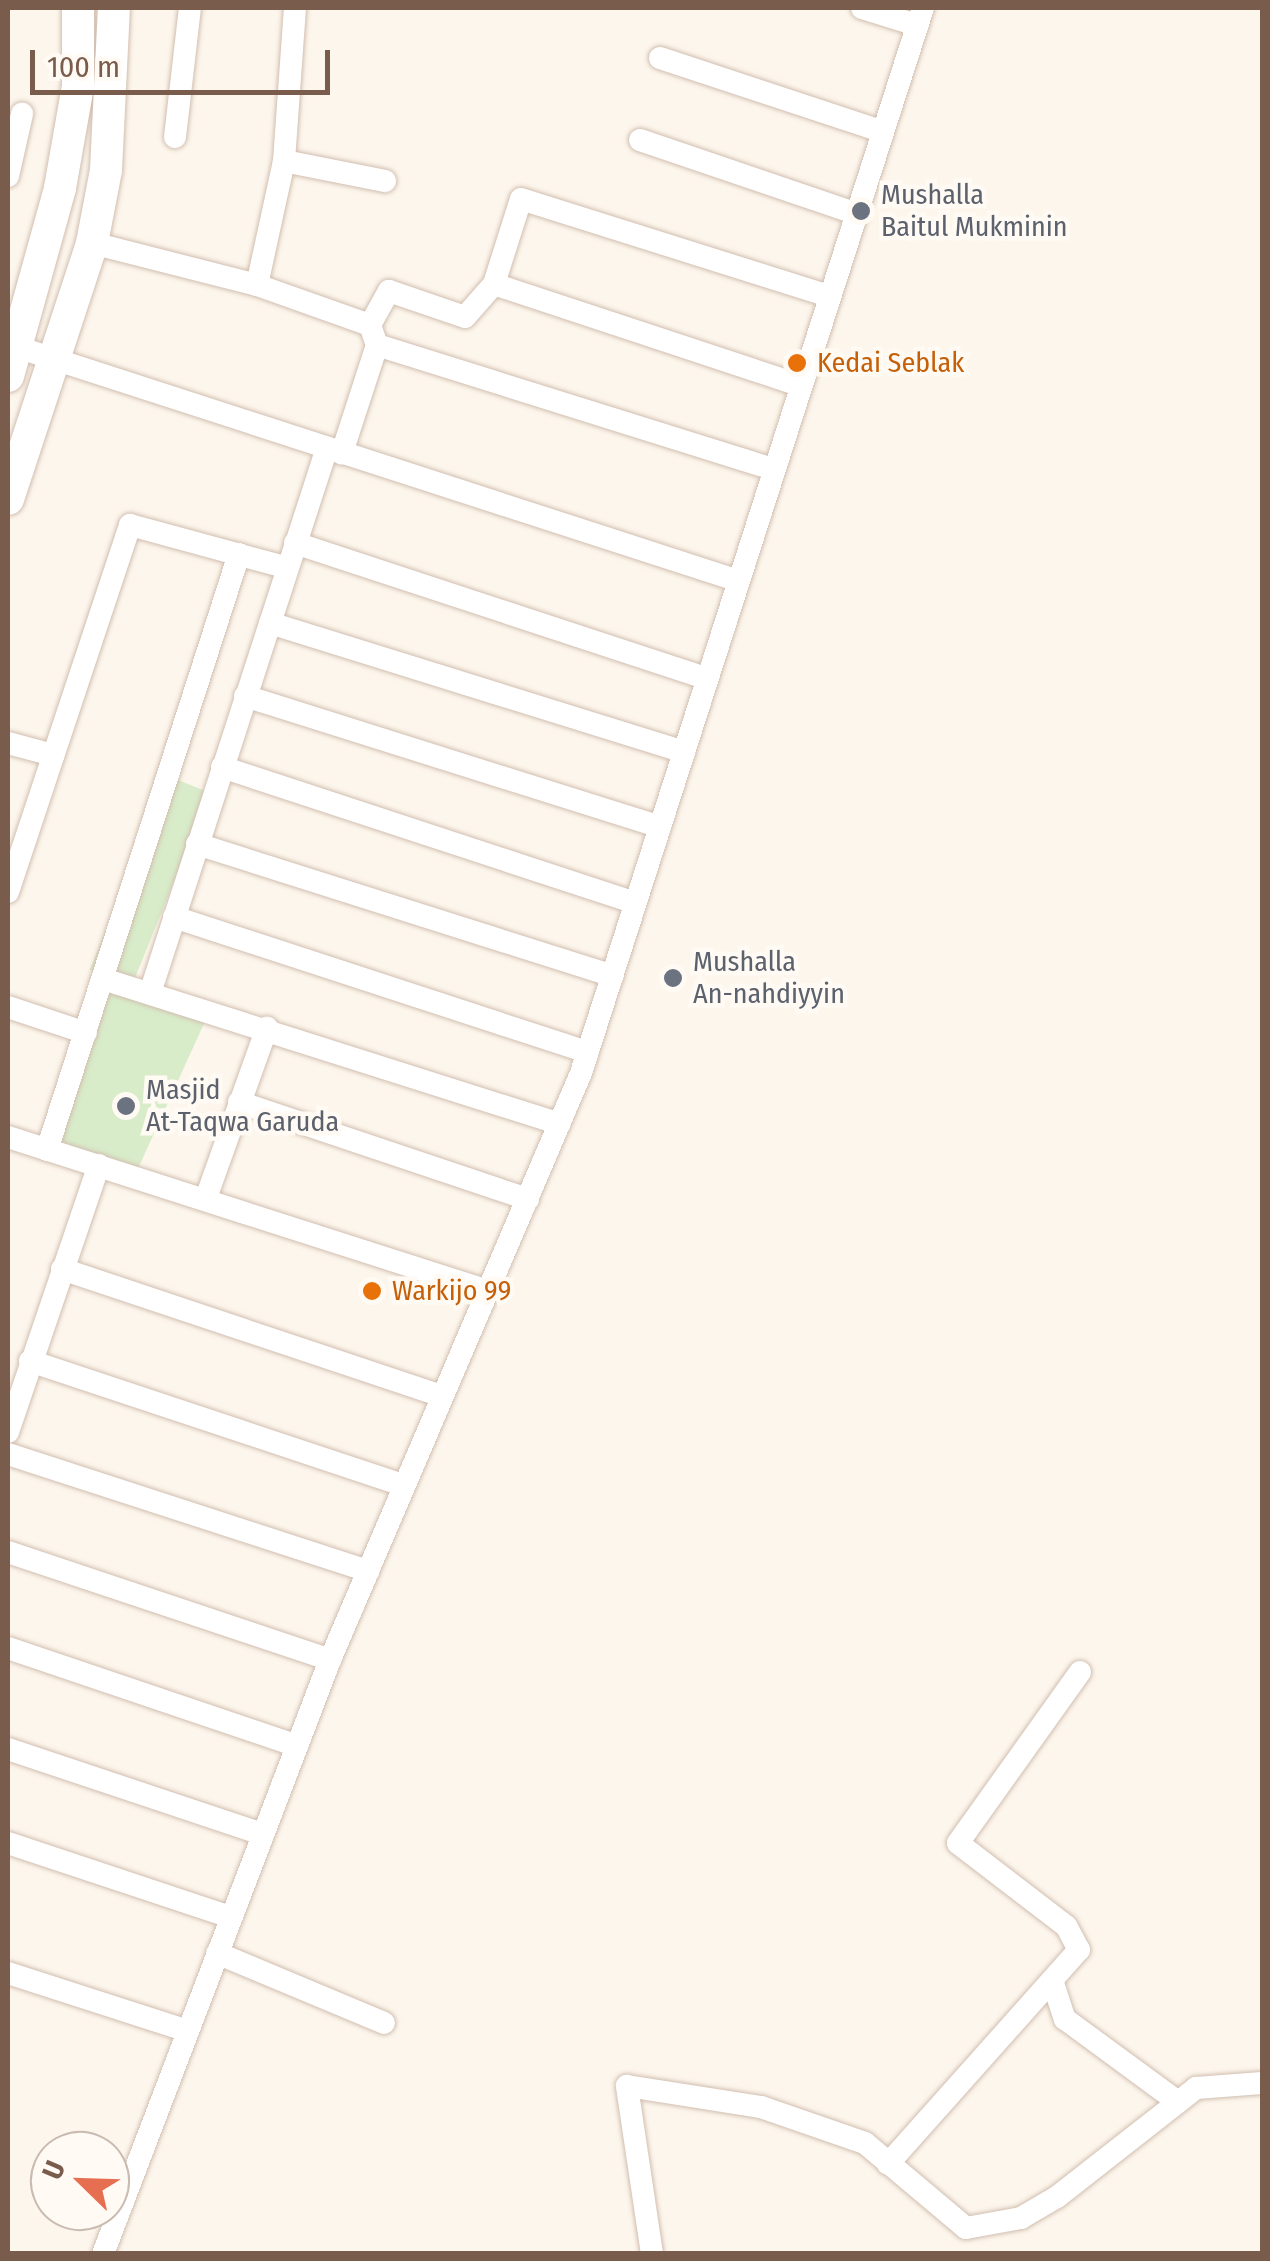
<!DOCTYPE html>
<style>
body{margin:0}
#map{position:relative;width:1270px;height:2261px;overflow:hidden;background:#fdf6ec;font-family:"Fira Sans Condensed",sans-serif}
div>[style]{position:absolute}
.green>*{inset:0;background:#d8ecc9;transform-origin:0 0}
.roads{filter:drop-shadow(0 0 2px #d1beb0) drop-shadow(0 0 2px #d1beb0)}
.street>*{height:22px;margin:-11px;padding:0 11px;transform-origin:11px;border-radius:11px;background:#fff}
.secondary>*{height:32px;margin:-16px;padding:0 16px;transform-origin:16px;border-radius:16px;background:#fff}
.dots>*{width:28px;height:28px;translate:-50% -50%;box-sizing:border-box;border:5px solid #fffaf3;border-radius:50%}
span{translate:-50% -50%;white-space:nowrap;text-align:center;line-height:1.15;-webkit-text-stroke:9px #fffaf3;paint-order:stroke}
.worship-label{font-size:28px;color:#5b616d}
.left{translate:0 -50%;text-align:left}
.food-label{font-size:28px;color:#c56008}
.frame{position:absolute;inset:0;border:10px solid #7a5c4d;pointer-events:none}
.north{position:absolute;left:30px;top:2131px;width:100px;height:100px;box-sizing:border-box;background:#fffaf3;border:2px solid #cabbb1;border-radius:50%;rotate:293deg;font-size:28px;font-weight:700;line-height:40px;text-align:center;color:#7a5c4d}
.north::after{content:'';display:block;margin:auto;width:35px;height:45px;background:#e76f51;clip-path:polygon(50% 0,100% 100%,50% 72%,0 100%)}
.scale{position:absolute;left:30px;top:50px;width:300px;height:45px;box-sizing:border-box;border:5px solid #7a5c4d;border-top:0;padding-left:12px;font-size:30px;line-height:35px;white-space:nowrap;color:#7a5c4d;-webkit-text-stroke:8px #fffaf3;paint-order:stroke}
</style>
<div id="map">
<div class="green">
<div style="left:168px;top:776px;width:45px;height:209px;rotate:22deg"></div>
<div style="clip-path:polygon(107px 983px,207px 1017px,136px 1173px,57px 1145px)"></div>
</div>
<div class="roads">
<div class="street">
<div style="left:862px;top:8px;width:58px;rotate:17.2deg"></div>
<div style="left:660px;top:58px;width:233px;rotate:18.3deg"></div>
<div style="left:175px;top:137px;width:130px;rotate:-83.4deg"></div>
<div style="left:640px;top:140px;width:227px;rotate:18.8deg"></div>
<div style="left:284px;top:161px;width:103px;rotate:11.2deg"></div>
<div style="left:8px;top:176px;width:64px;rotate:-77.3deg"></div>
<div style="left:92px;top:243px;width:170px;rotate:14.3deg"></div>
<div style="left:257px;top:285px;width:127px;rotate:-77.7deg"></div>
<div style="left:284px;top:161px;width:153px;rotate:-85.9deg"></div>
<div style="left:257px;top:285px;width:120px;rotate:19.5deg"></div>
<div style="left:370px;top:325px;width:21px;rotate:71deg"></div>
<div style="left:377px;top:345px;width:114px;rotate:108deg"></div>
<div style="left:370px;top:325px;width:39px;rotate:-61deg"></div>
<div style="left:389px;top:291px;width:80px;rotate:18.9deg"></div>
<div style="left:465px;top:317px;width:44px;rotate:-48.7deg"></div>
<div style="left:377px;top:345px;width:415px;rotate:17.4deg"></div>
<div style="left:17px;top:347px;width:756px;rotate:17.96deg"></div>
<div style="left:799px;top:385px;width:321px;rotate:-161.7deg"></div>
<div style="left:494px;top:284px;width:89px;rotate:-72.4deg"></div>
<div style="left:521px;top:199px;width:322px;rotate:17.5deg"></div>
<div style="left:295px;top:543px;width:432px;rotate:18.2deg"></div>
<div style="left:270px;top:623px;width:434px;rotate:17.3deg"></div>
<div style="left:245px;top:696px;width:435px;rotate:17.5deg"></div>
<div style="left:8px;top:743px;width:47px;rotate:14.9deg"></div>
<div style="left:222px;top:767px;width:435px;rotate:18.2deg"></div>
<div style="left:197px;top:844px;width:436px;rotate:17.6deg"></div>
<div style="left:8px;top:892px;width:387px;rotate:-71.6deg"></div>
<div style="left:130px;top:525px;width:161px;rotate:15.2deg"></div>
<div style="left:174px;top:917px;width:435px;rotate:18.1deg"></div>
<div style="left:103px;top:979px;width:479px;rotate:17.6deg"></div>
<div style="left:150px;top:993px;width:573px;rotate:-72.01deg"></div>
<div style="left:8px;top:1007px;width:82px;rotate:18.4deg"></div>
<div style="left:239px;top:1102px;width:305px;rotate:18.6deg"></div>
<div style="left:8px;top:1137px;width:501px;rotate:17.78deg"></div>
<div style="left:47px;top:1150px;width:626px;rotate:-72.14deg"></div>
<div style="left:206px;top:1198px;width:181px;rotate:-70.3deg"></div>
<div style="left:62px;top:1269px;width:400px;rotate:18.5deg"></div>
<div style="left:30px;top:1361px;width:392px;rotate:18.4deg"></div>
<div style="left:8px;top:1432px;width:282px;rotate:-71.2deg"></div>
<div style="left:8px;top:1454px;width:379px;rotate:18deg"></div>
<div style="left:8px;top:1552px;width:340px;rotate:18.5deg"></div>
<div style="left:8px;top:1648px;width:305px;rotate:18.7deg"></div>
<div style="left:8px;top:1749px;width:268px;rotate:18.5deg"></div>
<div style="left:8px;top:1843px;width:234px;rotate:18.4deg"></div>
<div style="left:217px;top:1953px;width:181px;rotate:22.7deg"></div>
<div style="left:8px;top:1973px;width:189px;rotate:17.9deg"></div>
<div style="left:1053px;top:1983px;width:38px;rotate:72deg"></div>
<div style="left:1065px;top:2019px;width:140px;rotate:36.3deg"></div>
<div style="left:888px;top:2164px;width:287px;rotate:-48.3deg"></div>
<div style="left:1079px;top:1950px;width:27px;rotate:-118deg"></div>
<div style="left:1066px;top:1926px;width:136px;rotate:-142.5deg"></div>
<div style="left:958px;top:1843px;width:210px;rotate:-54.5deg"></div>
<div style="left:103px;top:2254px;width:636px;rotate:-69.09deg"></div>
<div style="left:330px;top:1660px;width:638px;rotate:-66.85deg"></div>
<div style="left:581px;top:1073px;width:1119px;rotate:-72.2deg"></div>
<div style="left:652px;top:2254px;width:170px;rotate:-98.5deg"></div>
<div style="left:627px;top:2086px;width:136px;rotate:8.9deg"></div>
<div style="left:761px;top:2107px;width:110px;rotate:19.1deg"></div>
<div style="left:865px;top:2143px;width:132px;rotate:40.1deg"></div>
<div style="left:966px;top:2228px;width:56px;rotate:-10.3deg"></div>
<div style="left:1021px;top:2218px;width:42px;rotate:-30.3deg"></div>
<div style="left:1057px;top:2197px;width:177px;rotate:-38.1deg"></div>
<div style="left:1196px;top:2088px;width:66px;rotate:-4.3deg"></div>
</div>
<div class="secondary">
<div style="left:8px;top:376px;width:195px;rotate:-74.5deg"></div>
<div style="left:60px;top:188px;width:104px;rotate:-80deg"></div>
<div style="left:78px;top:86px;width:78px;rotate:-90deg"></div>
<div style="left:8px;top:499px;width:269px;rotate:-71.8deg"></div>
<div style="left:92px;top:243px;width:74px;rotate:-79.1deg"></div>
<div style="left:106px;top:170px;width:162px;rotate:-87.2deg"></div>
</div>
</div>
<div class="dots">
<div style="left:861px;top:211px;background:#6b7280"></div>
<div style="left:797px;top:363px;background:#e8710a"></div>
<div style="left:673px;top:978px;background:#6b7280"></div>
<div style="left:126px;top:1106px;background:#6b7280"></div>
<div style="left:372px;top:1291px;background:#e8710a"></div>
</div>
<div class="worship-label">
<span class="left" style="left:881px;top:211px">Mushalla<br>Baitul Mukminin</span>
<span class="left" style="left:693px;top:978px">Mushalla<br>An-nahdiyyin</span>
<span class="left" style="left:146px;top:1106px">Masjid<br>At-Taqwa Garuda</span>
</div>
<div class="food-label">
<span class="left" style="left:817px;top:363px">Kedai Seblak</span>
<span class="left" style="left:392px;top:1291px">Warkijo 99</span>
</div>
<div class="frame"></div>
<div class="north">U</div>
<div class="scale">100 m</div>
</div>
